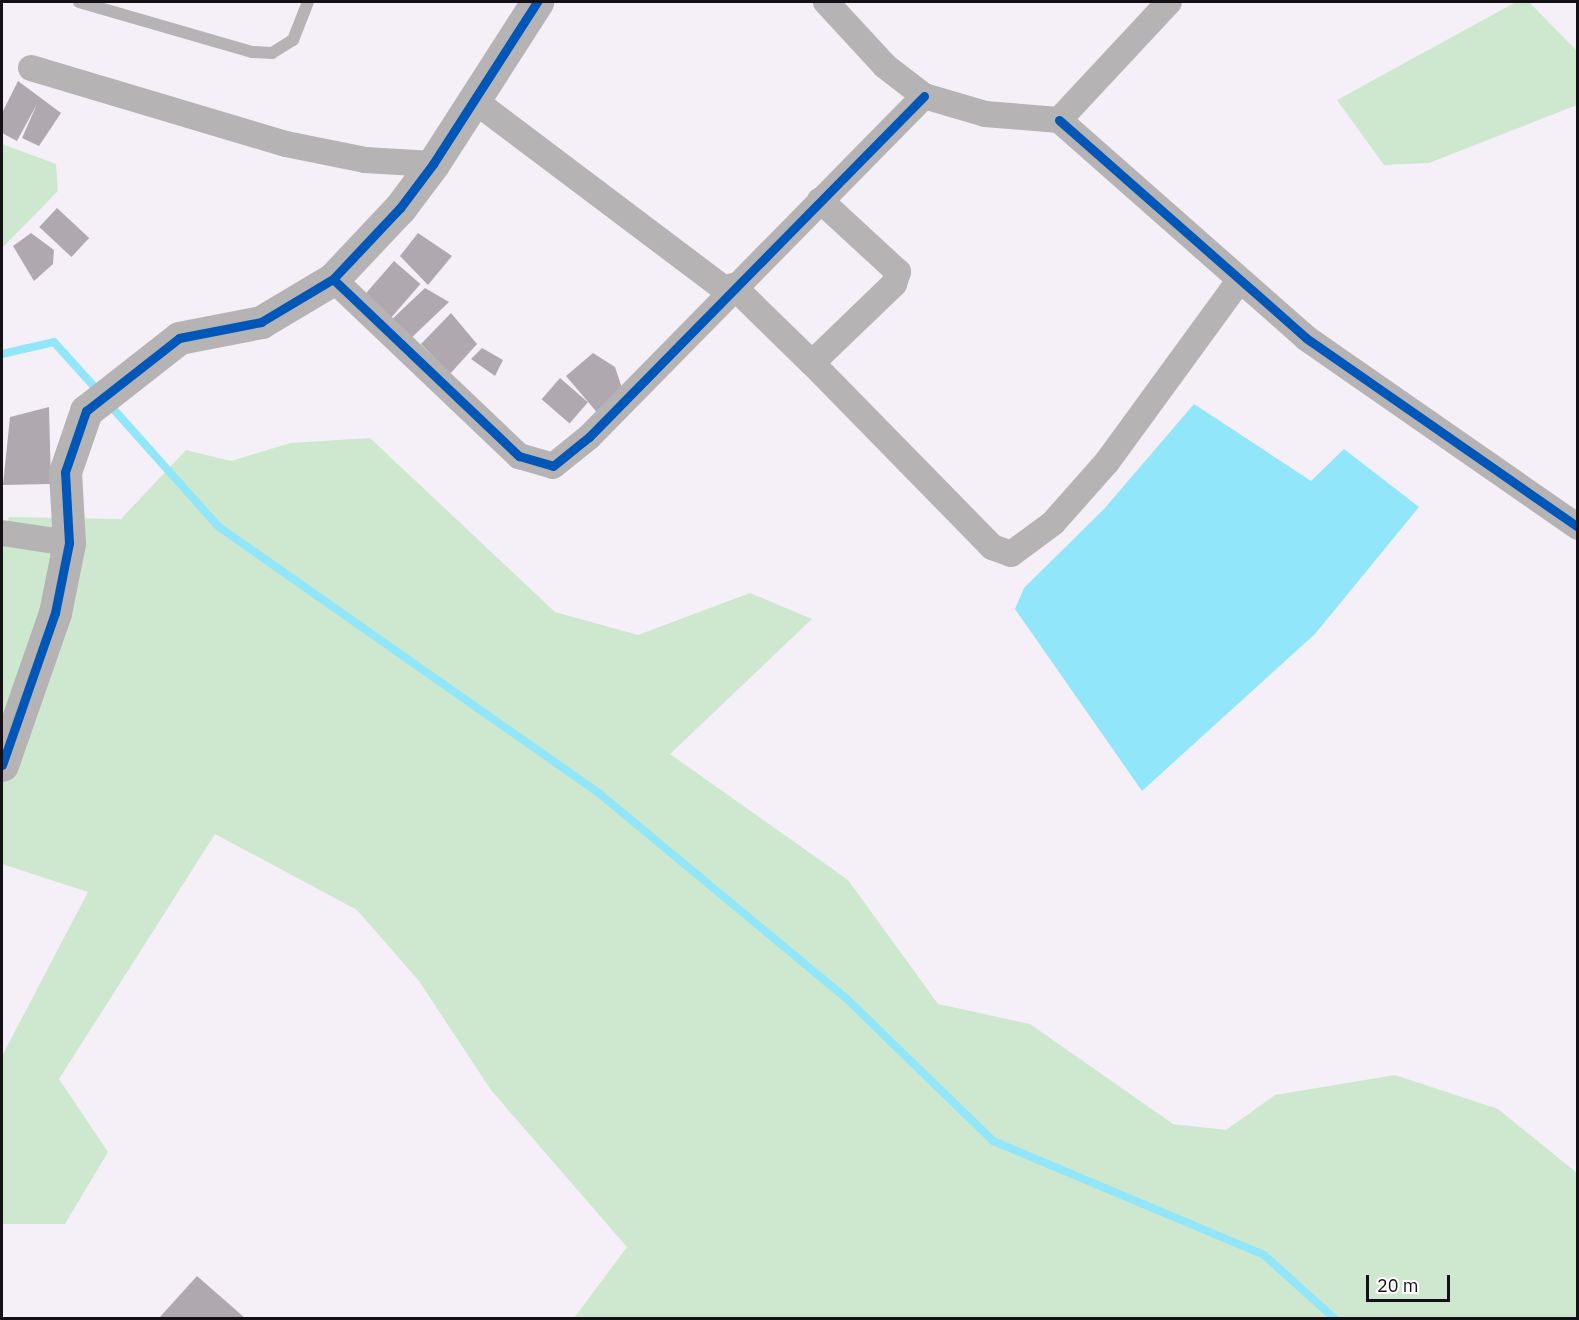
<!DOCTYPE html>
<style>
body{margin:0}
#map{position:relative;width:1579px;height:1320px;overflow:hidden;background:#f5eff8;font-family:"IBM Plex Sans",sans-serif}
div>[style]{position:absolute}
.green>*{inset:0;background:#cde8ce}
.water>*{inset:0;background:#91e7f9}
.stream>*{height:8px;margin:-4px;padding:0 4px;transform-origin:4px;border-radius:4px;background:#91e7f9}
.building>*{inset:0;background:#afa9af;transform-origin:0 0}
.lane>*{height:12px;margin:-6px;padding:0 6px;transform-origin:6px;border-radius:6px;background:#b5b3b4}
.street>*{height:26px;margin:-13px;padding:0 13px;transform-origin:13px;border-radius:13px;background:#b5b3b4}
.secondary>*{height:33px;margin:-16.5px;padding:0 16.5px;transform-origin:16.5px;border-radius:16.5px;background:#b5b3b4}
.cycleway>*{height:9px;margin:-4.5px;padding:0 4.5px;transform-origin:4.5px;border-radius:4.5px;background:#0057b8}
span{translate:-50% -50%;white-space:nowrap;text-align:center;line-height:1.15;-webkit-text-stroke:4.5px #fff;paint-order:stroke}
.frame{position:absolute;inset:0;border:3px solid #141015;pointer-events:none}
.scale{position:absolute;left:1366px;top:1275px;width:84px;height:27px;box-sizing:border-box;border:3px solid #141015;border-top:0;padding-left:8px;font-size:18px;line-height:21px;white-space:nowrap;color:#141015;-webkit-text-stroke:4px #fff;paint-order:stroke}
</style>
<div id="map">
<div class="green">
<div style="clip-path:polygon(1516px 2px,1529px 2px,1577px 51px,1577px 105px,1429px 163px,1384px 165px,1337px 100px)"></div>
<div style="clip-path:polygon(2px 144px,56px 164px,58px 191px,2px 248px)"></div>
<div style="clip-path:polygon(370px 438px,555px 612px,638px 635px,750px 593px,812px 619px,670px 754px,848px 880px,938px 1004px,1030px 1024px,1173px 1124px,1226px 1130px,1275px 1095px,1395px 1075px,1498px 1109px,1577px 1173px,1577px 1318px,574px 1318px,627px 1247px,491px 1090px,419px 981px,357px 910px,215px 834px,59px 1079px,108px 1152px,65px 1224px,2px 1224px,2px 1056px,88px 892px,2px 864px,2px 537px,9px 517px,121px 519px,186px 450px,231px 461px,291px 443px)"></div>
</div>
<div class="water">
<div style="clip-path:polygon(1194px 404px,1311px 481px,1344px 449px,1419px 507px,1315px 634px,1142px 791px,1015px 609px,1024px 588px,1104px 509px)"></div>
</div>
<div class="stream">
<div style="left:2px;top:354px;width:53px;rotate:-13deg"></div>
<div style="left:54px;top:342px;width:69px;rotate:48deg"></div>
<div style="left:108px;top:403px;width:166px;rotate:48.2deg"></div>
<div style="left:219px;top:527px;width:465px;rotate:35deg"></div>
<div style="left:600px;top:794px;width:320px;rotate:39.7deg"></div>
<div style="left:846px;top:998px;width:205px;rotate:44.2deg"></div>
<div style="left:993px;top:1141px;width:294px;rotate:22.8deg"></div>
<div style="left:1264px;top:1255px;width:94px;rotate:42deg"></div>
</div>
<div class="building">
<div style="clip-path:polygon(18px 81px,61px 113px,39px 146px,22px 138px,37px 104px,17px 141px,2px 133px,2px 113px)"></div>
<div style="left:57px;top:208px;width:44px;height:26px;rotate:43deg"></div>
<div style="clip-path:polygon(31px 233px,54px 250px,53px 264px,34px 281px,13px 246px)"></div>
<div style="clip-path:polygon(418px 233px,452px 256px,428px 285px,400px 256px)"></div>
<div style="left:394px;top:261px;width:35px;height:46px;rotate:41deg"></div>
<div style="clip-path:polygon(425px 288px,449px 302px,408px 341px,390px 321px)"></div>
<div style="clip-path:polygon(451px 313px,477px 344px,450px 374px,421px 344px)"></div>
<div style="clip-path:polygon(482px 348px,503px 360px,495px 376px,471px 359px)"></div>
<div style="clip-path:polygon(593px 353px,615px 367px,624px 394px,600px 416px,566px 376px)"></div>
<div style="left:560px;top:378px;width:37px;height:28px;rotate:41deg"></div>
<div style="clip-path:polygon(49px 407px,51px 484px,3px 485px,10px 417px)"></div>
<div style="clip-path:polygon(197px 1276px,245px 1318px,159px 1318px)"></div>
</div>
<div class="lane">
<div style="left:79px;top:2px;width:180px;rotate:16.1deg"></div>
<div style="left:252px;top:52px;width:20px;rotate:3deg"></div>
<div style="left:272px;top:53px;width:25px;rotate:-32deg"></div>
<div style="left:293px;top:40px;width:41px;rotate:-68.5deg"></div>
</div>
<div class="street">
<div style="left:826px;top:2px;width:87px;rotate:47.3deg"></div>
<div style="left:885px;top:66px;width:49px;rotate:37.6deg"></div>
<div style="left:924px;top:96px;width:64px;rotate:16.4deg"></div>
<div style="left:985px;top:114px;width:74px;rotate:4.6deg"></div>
<div style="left:1059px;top:120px;width:161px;rotate:-47deg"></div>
<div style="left:31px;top:68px;width:266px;rotate:16.6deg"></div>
<div style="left:286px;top:144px;width:81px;rotate:11.4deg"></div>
<div style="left:365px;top:160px;width:68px;rotate:3.4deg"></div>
<div style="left:475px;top:101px;width:316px;rotate:37deg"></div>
<div style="left:1059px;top:120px;width:329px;rotate:41.4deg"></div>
<div style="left:1306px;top:338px;width:331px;rotate:34.8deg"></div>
<div style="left:333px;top:279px;width:257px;rotate:43.6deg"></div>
<div style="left:519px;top:456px;width:35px;rotate:16deg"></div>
<div style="left:553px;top:466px;width:46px;rotate:-38.9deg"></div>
<div style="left:589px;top:437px;width:478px;rotate:-45.5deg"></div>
<div style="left:733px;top:286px;width:110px;rotate:44.3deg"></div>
<div style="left:812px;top:363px;width:114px;rotate:-43.9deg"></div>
<div style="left:894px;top:284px;width:13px;rotate:-72deg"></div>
<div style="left:898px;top:272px;width:106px;rotate:-137.3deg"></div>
<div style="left:812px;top:363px;width:257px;rotate:45.6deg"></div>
<div style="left:992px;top:547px;width:20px;rotate:20deg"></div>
<div style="left:1011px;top:554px;width:52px;rotate:-36.4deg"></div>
<div style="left:1053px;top:523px;width:81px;rotate:-48.5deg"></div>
<div style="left:1107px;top:462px;width:224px;rotate:-53.9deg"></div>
<div style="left:2px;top:533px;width:68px;rotate:8.5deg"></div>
</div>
<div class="secondary">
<div style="left:2px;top:765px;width:161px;rotate:-70.8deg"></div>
<div style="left:55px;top:613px;width:71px;rotate:-78.7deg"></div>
<div style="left:69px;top:543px;width:71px;rotate:-93.2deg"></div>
<div style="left:65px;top:472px;width:65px;rotate:-71deg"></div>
<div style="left:86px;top:411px;width:118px;rotate:-38.1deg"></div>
<div style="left:179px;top:338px;width:84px;rotate:-11deg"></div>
<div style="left:261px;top:322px;width:84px;rotate:-30.8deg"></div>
<div style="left:333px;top:279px;width:98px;rotate:-46.7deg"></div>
<div style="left:400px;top:208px;width:55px;rotate:-53.1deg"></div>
<div style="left:433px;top:164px;width:193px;rotate:-57.3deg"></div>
</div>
<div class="cycleway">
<div style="left:1059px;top:120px;width:329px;rotate:41.4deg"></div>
<div style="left:1306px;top:338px;width:331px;rotate:34.8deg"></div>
<div style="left:333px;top:279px;width:257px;rotate:43.6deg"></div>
<div style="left:519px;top:456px;width:35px;rotate:16deg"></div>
<div style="left:553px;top:466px;width:46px;rotate:-38.9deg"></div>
<div style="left:589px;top:437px;width:478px;rotate:-45.5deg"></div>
<div style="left:2px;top:765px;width:161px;rotate:-70.8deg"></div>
<div style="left:55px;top:613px;width:71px;rotate:-78.7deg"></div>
<div style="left:69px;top:543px;width:71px;rotate:-93.2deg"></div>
<div style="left:65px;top:472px;width:65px;rotate:-71deg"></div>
<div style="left:86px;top:411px;width:118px;rotate:-38.1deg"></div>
<div style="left:179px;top:338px;width:84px;rotate:-11deg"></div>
<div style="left:261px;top:322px;width:84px;rotate:-30.8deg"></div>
<div style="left:333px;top:279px;width:98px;rotate:-46.7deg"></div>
<div style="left:400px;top:208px;width:55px;rotate:-53.1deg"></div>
<div style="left:433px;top:164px;width:193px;rotate:-57.3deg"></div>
</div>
<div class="frame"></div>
<div class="scale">20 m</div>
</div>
